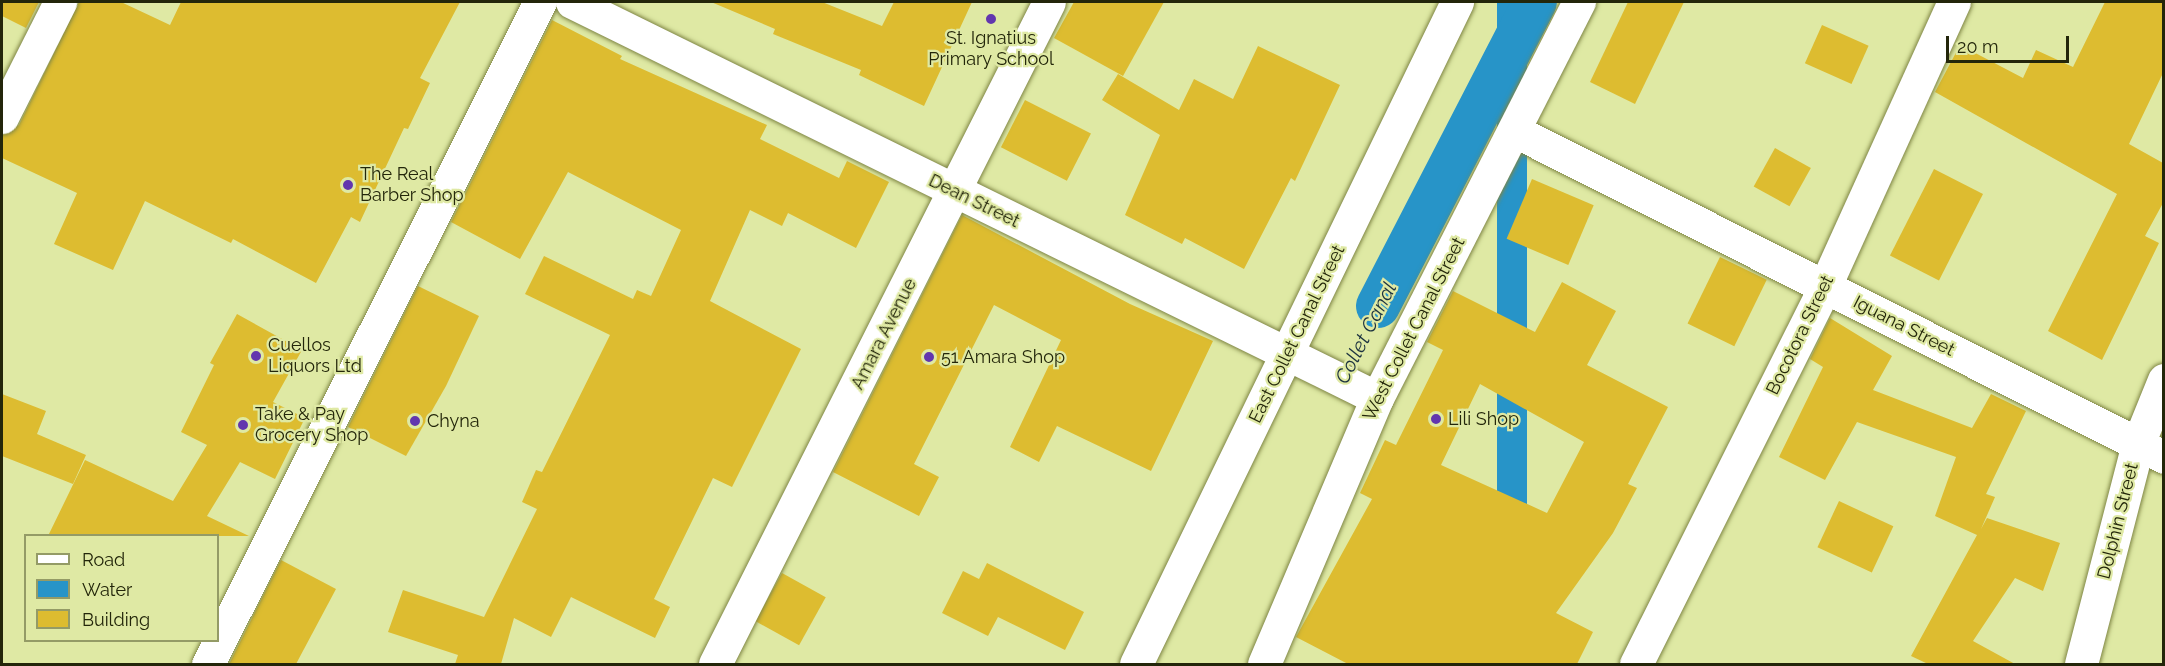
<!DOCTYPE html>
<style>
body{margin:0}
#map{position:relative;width:2165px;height:666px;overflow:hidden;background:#dfe9a4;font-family:Raleway,sans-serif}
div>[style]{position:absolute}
.water>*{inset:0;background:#2794c8;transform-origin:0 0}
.canal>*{height:44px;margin:-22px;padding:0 22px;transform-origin:22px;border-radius:22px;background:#2794c8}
.building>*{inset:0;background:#ddbc30;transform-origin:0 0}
.roads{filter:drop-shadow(0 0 2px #7e8544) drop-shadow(0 0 2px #7e8544)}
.minor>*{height:33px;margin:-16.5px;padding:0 16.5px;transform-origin:16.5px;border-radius:16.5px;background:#fff}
.tertiary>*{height:33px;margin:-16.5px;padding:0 16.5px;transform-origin:16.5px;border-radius:16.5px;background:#fff}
.dots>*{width:16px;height:16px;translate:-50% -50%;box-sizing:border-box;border:3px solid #dfe9a4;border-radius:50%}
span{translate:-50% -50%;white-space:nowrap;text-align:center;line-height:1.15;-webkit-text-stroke:4.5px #dfe9a4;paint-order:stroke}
.poi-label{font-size:18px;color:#23260a}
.left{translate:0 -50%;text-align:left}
.street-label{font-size:18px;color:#23260a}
.water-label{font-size:20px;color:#1c323f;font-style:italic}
.frame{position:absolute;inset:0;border:3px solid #23260a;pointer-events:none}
.legend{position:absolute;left:24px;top:534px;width:195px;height:108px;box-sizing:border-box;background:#dfe9a4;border:2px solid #949b66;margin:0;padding:8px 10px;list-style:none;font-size:18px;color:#23260a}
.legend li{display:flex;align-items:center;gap:12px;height:30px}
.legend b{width:30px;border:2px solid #949b66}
.scale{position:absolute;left:1946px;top:36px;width:123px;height:27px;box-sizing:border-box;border:3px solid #23260a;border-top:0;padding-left:8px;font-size:18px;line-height:21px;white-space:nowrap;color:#23260a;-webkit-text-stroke:4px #dfe9a4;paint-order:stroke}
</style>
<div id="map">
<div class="water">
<div style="left:1497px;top:2px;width:30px;height:736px"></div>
</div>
<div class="canal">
<div style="left:1378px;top:306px;width:342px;rotate:-62.7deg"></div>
</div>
<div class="building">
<div style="clip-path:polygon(2px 2px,39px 2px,26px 28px,2px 16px)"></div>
<div style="clip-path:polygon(79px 2px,121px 2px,170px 25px,181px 2px,460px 2px,420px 78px,430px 83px,408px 129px,404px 128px,360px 222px,351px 217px,316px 283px,233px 239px,231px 243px,145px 201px,113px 270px,54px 244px,77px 193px,2px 158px,2px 135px,19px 125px)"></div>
<div style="clip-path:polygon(711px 2px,822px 2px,882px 26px,894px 2px,972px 2px,924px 106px,859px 75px,861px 70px,773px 34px,775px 29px)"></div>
<div style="clip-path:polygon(1074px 2px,1164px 2px,1123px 76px,1054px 38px)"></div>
<div style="clip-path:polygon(1628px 2px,1684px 2px,1635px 104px,1590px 82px)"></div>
<div style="clip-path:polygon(2105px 2px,2163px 2px,2163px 73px,2129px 144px,2163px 163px,2163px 203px,2145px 236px,2159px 243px,2102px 360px,2048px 331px,2117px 194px,1935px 92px,1960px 45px,2023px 78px,2036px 50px,2073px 67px)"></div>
<div style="clip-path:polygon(552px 20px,622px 56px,620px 59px,767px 125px,760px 139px,839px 178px,847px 161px,889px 182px,856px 248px,788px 213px,782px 226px,750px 210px,710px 301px,801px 349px,732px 487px,713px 478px,654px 599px,670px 607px,655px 638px,571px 597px,551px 637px,514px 618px,501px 664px,455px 664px,458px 655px,388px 632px,403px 590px,484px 617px,537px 509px,522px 502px,536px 470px,542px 472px,610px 335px,525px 294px,544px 256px,633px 299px,637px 290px,651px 296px,681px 230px,568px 172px,520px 259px,451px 222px)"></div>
<div style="left:1822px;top:25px;width:51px;height:42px;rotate:24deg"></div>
<div style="clip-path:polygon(1258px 46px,1340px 85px,1295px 181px,1291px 178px,1244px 269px,1185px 238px,1182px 244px,1125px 215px,1160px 135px,1102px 100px,1118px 74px,1179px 110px,1194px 79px,1233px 99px)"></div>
<div style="left:1025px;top:100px;width:74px;height:53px;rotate:27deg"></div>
<div style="left:1775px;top:148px;width:41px;height:44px;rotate:29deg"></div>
<div style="left:1934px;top:169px;width:55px;height:97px;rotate:27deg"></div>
<div style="left:1532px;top:179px;width:67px;height:65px;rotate:23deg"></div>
<div style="clip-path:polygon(962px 215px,1130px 304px,1213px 341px,1151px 471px,1057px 426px,1039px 462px,1010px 447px,1061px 340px,994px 305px,914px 464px,939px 477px,919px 516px,833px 472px)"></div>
<div style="left:1720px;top:257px;width:52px;height:74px;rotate:26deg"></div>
<div style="clip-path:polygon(evenodd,1562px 282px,1616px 311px,1587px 365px,1668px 407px,1628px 484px,1637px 488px,1613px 533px,1556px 613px,1593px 632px,1577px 664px,1348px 664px,1296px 637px,1372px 499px,1360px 493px,1385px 440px,1396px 445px,1443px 350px,1427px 342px,1453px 291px,1535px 332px,1562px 282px,1480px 384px,1584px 442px,1547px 513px,1441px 465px,1480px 384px)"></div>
<div style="clip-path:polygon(418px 286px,479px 316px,446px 386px,406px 456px,348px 427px)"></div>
<div style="clip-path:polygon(237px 314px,302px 350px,273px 402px,305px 418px,275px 479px,240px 462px,207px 516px,249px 536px,48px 536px,85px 460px,173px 501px,207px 445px,181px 432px,214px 365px,210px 363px)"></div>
<div style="clip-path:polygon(1830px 318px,1892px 356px,1873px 390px,1972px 428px,1991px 394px,2026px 411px,1986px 494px,1995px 497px,1981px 529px,1987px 518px,2060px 543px,2043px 591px,2015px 578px,1973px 641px,2015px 664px,1928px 664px,1911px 656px,1977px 535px,1935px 516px,1956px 457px,1857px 422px,1825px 480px,1779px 457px,1823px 367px,1810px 359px)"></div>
<div style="clip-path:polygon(2px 394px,46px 411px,37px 434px,86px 455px,73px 484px,2px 456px)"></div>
<div style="left:1839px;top:501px;width:60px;height:51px;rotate:25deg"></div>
<div style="clip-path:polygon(281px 560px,336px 589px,296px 664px,229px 664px)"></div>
<div style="clip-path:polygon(987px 563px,1084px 612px,1065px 650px,998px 617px,988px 636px,942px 613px,963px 571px,979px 579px)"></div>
<div style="left:782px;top:573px;width:50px;height:55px;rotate:29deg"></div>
</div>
<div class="roads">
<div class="minor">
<div style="left:572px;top:2px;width:897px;rotate:26.19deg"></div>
<div style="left:2px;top:117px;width:129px;rotate:-63.2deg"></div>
<div style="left:1515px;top:131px;width:726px;rotate:26.67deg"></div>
<div style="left:208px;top:664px;width:741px;rotate:-63.37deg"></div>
<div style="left:715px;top:664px;width:741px;rotate:-63.23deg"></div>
<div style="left:1636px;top:664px;width:423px;rotate:-63.4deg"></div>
<div style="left:1825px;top:286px;width:312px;rotate:-65.6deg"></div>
<div style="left:2081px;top:664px;width:227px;rotate:-75.5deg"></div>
<div style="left:2138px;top:444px;width:69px;rotate:-67.9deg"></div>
</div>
<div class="tertiary">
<div style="left:1136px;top:664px;width:736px;rotate:-64.13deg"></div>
<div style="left:1264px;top:664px;width:289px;rotate:-67deg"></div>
<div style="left:1377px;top:398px;width:445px;rotate:-63deg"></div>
</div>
</div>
<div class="dots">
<div style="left:991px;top:19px;background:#6236ae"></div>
<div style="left:348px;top:185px;background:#6236ae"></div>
<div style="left:256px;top:356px;background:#6236ae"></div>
<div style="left:929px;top:357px;background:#6236ae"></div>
<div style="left:1436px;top:419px;background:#6236ae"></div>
<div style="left:415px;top:421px;background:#6236ae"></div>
<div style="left:243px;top:425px;background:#6236ae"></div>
</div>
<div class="poi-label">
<span style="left:991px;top:49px">St. Ignatius<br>Primary School</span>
<span class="left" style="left:360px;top:185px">The Real<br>Barber Shop</span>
<span class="left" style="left:268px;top:356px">Cuellos<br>Liquors Ltd</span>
<span class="left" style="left:941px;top:357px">51 Amara Shop</span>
<span class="left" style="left:255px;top:425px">Take &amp; Pay<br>Grocery Shop</span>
<span class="left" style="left:1448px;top:419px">Lili Shop</span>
<span class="left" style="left:427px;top:421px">Chyna</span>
</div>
<div class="street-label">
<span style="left:974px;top:201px;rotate:26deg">Dean Street</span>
<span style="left:1904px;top:326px;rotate:27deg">Iguana Street</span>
<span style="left:1414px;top:329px;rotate:-63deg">West Collet Canal Street</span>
<span style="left:884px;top:334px;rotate:-63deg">Amara Avenue</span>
<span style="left:1297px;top:334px;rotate:-64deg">East Collet Canal Street</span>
<span style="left:1800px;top:335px;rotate:-64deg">Bocotora Street</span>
<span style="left:2118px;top:521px;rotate:-76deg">Dolphin Street</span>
</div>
<div class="water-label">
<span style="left:1366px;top:333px;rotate:-63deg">Collet Canal</span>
</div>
<div class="frame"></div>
<ul class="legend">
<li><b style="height:8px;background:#fff"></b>Road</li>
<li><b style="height:16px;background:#2794c8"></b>Water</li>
<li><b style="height:16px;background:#ddbc30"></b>Building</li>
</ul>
<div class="scale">20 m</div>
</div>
